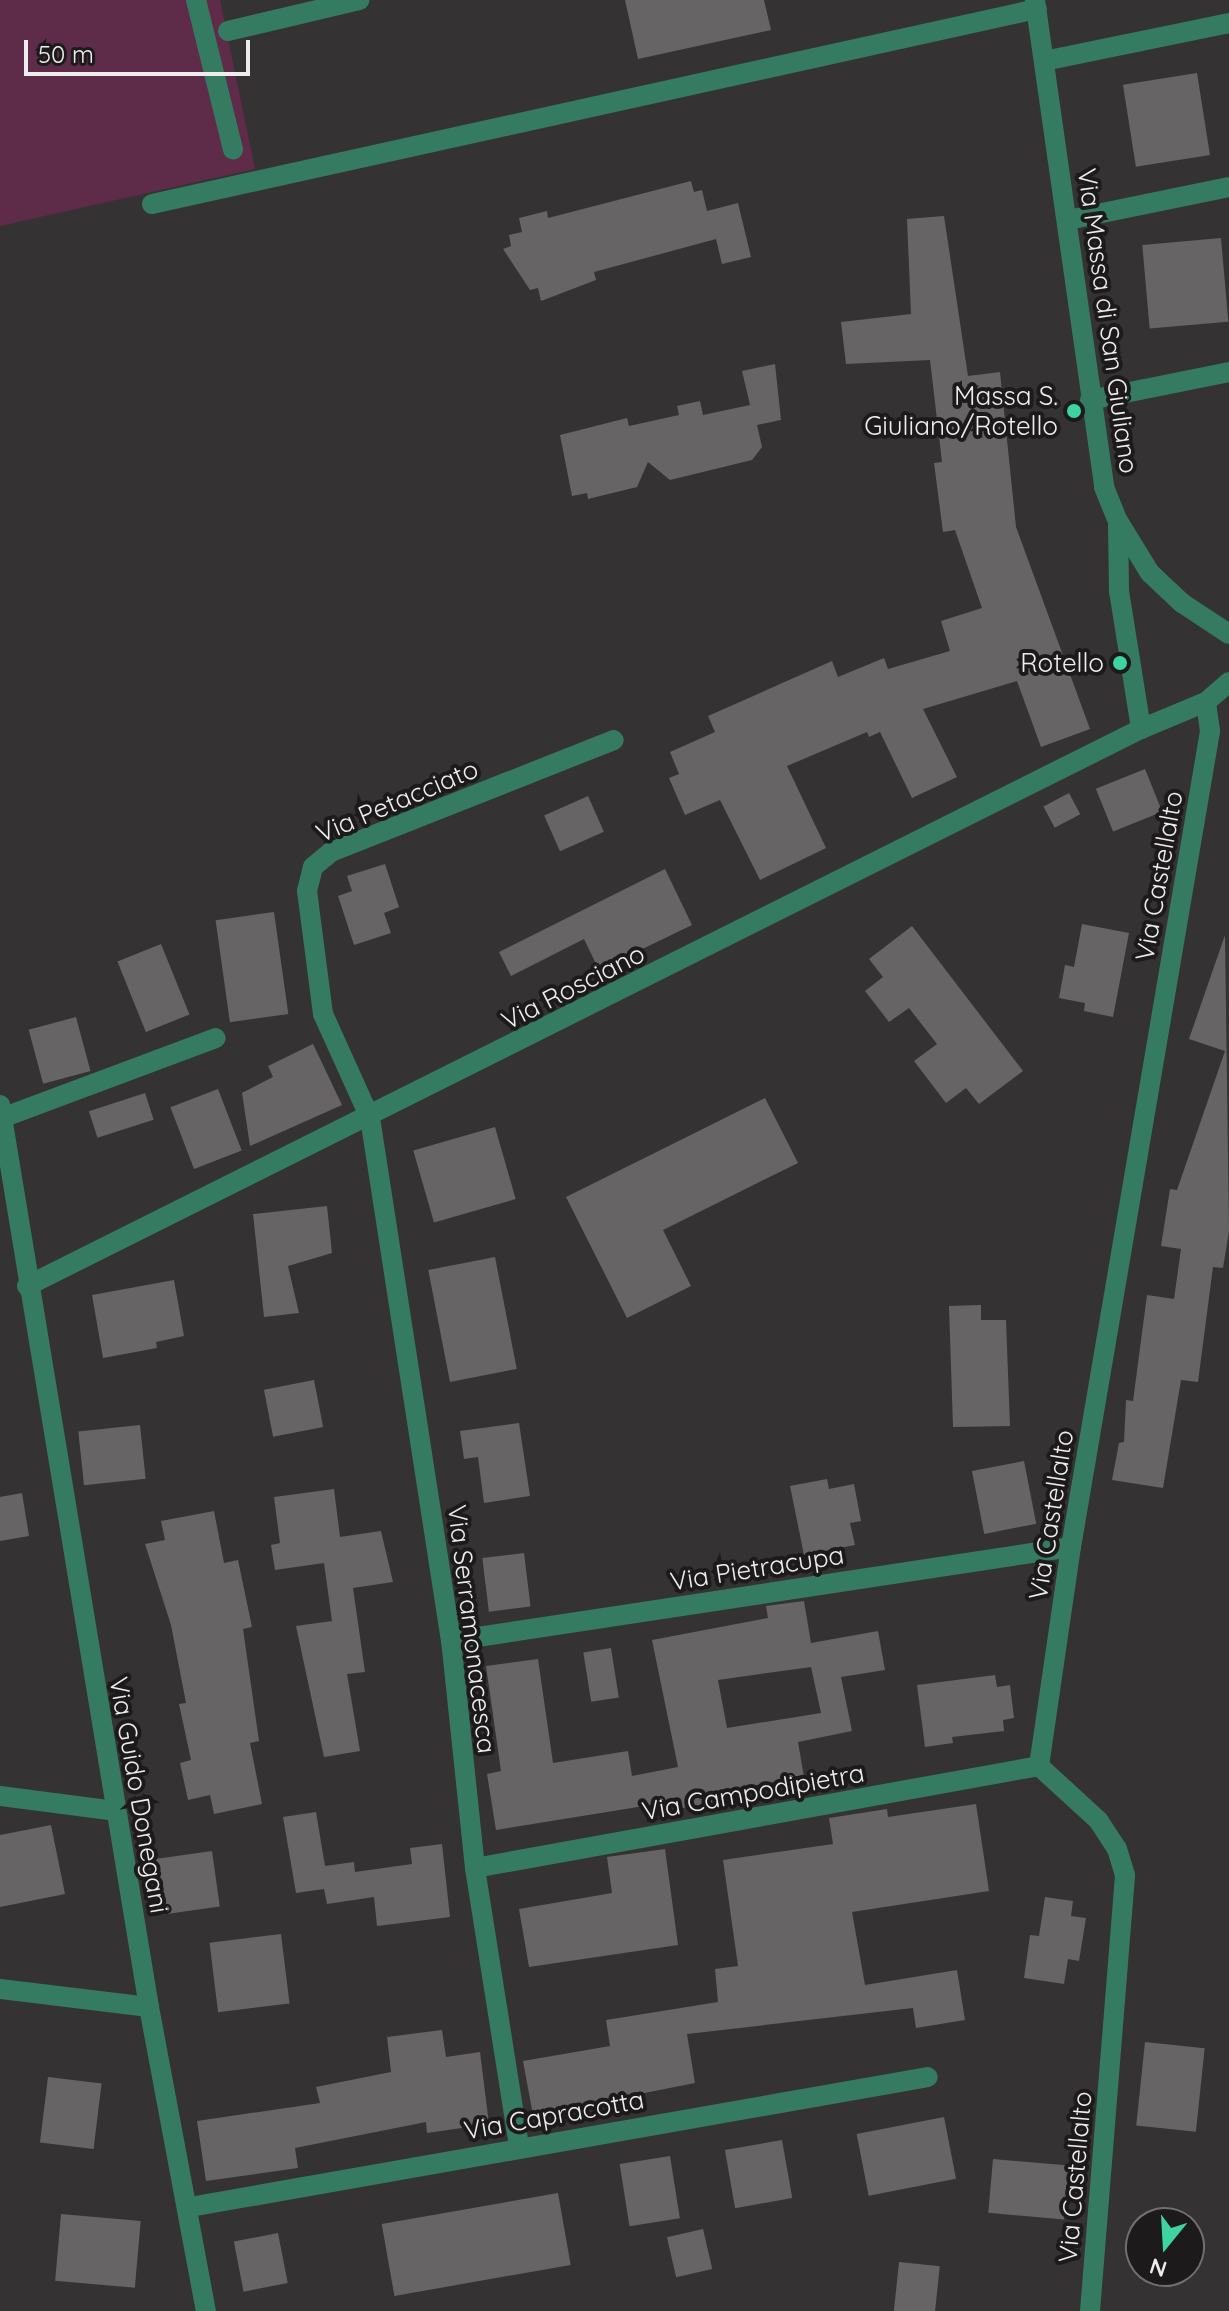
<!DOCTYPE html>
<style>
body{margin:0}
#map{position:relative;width:1229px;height:2311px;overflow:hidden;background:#353234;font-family:Quicksand,sans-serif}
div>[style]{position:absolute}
.green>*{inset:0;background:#5e2b48}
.building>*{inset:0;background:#676466;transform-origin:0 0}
.minor>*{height:20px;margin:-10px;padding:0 10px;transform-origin:10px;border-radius:10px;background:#357b61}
.dots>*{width:22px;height:22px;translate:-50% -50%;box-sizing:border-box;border:4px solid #1c1a1b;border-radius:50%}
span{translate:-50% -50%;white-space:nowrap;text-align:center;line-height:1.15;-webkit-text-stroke:8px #1c1a1b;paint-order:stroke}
.street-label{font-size:26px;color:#eeeded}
.poi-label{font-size:26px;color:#eeeded}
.right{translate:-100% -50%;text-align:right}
.north{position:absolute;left:1125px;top:2207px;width:80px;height:80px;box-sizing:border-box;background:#1c1a1b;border:2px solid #706e6f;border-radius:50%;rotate:198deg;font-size:22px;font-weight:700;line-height:32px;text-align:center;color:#eeeded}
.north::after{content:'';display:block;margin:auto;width:28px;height:36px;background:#3ed4a2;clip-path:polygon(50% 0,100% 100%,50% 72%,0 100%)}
.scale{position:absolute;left:24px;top:40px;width:226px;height:36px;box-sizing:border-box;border:4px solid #eeeded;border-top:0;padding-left:10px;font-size:24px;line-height:28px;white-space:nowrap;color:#eeeded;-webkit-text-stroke:6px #1c1a1b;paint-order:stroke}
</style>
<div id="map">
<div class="green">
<div style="clip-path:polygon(0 0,220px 0,255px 169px,0 226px)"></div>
</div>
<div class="building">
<div style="clip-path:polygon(625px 0,764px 0,771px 30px,638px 59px)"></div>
<div style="left:1197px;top:73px;width:83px;height:75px;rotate:81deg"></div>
<div style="clip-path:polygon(691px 181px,694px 192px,702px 190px,707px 211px,738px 203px,751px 257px,722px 264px,716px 239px,594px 272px,596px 280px,541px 301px,538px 288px,530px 290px,503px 249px,511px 246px,509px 235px,522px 232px,519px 218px,547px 211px,548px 218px)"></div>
<div style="clip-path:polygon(944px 216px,968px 376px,1000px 372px,1016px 527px,1090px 729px,1041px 747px,1017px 681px,923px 709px,957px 777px,912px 798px,880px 732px,869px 737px,867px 732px,787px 766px,826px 848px,760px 880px,720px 800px,685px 815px,669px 778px,679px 774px,670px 752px,715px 732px,708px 716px,832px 661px,838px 677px,884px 658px,888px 669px,950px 651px,941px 621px,982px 608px,955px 530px,943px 532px,934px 463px,942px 462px,930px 360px,846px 364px,841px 322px,911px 314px,907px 219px)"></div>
<div style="left:1221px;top:238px;width:84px;height:79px;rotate:85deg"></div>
<div style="clip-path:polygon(775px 364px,781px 420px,757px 425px,762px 447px,752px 460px,670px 480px,648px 462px,637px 487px,588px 499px,587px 493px,572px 496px,560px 435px,627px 418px,629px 426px,679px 415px,677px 406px,700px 401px,703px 415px,750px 405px,742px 371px)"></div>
<div style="left:1145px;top:769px;width:46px;height:53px;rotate:68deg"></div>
<div style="left:1069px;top:793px;width:24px;height:29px;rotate:62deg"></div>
<div style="left:588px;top:796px;width:39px;height:48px;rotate:66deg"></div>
<div style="clip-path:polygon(385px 864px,399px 907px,384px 913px,391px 933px,354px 945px,338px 896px,352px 891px,347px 876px)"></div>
<div style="clip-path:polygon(665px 869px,692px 925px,599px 970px,584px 939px,511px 976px,499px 952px)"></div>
<div style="left:274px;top:912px;width:103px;height:59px;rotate:82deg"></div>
<div style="clip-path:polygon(1082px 924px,1129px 933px,1113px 1017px,1084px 1011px,1085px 1003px,1059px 998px,1065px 965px,1074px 967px)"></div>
<div style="clip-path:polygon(912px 926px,1023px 1071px,979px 1104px,966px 1088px,946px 1103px,914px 1061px,937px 1044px,909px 1008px,889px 1022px,865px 991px,883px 977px,869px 959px)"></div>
<div style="clip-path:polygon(1225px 935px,1229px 1231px,1223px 1268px,1213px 1267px,1198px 1382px,1181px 1380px,1163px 1488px,1112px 1480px,1119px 1443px,1124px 1442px,1126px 1400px,1133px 1401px,1147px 1295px,1174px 1299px,1181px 1249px,1161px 1246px,1170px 1189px,1177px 1190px,1225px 1051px,1189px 1039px)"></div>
<div style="left:161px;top:944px;width:76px;height:47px;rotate:68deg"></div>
<div style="left:76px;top:1017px;width:56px;height:49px;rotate:75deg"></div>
<div style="clip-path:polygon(313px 1044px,342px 1105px,250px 1146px,242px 1093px,273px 1077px,268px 1066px)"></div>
<div style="left:218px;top:1089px;width:66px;height:51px;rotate:69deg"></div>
<div style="left:145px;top:1093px;width:28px;height:59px;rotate:72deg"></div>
<div style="clip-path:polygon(765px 1098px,798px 1163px,663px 1230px,691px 1286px,627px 1318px,566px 1197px)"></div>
<div style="left:495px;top:1127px;width:75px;height:85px;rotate:74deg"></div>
<div style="clip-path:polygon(327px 1206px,332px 1253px,288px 1266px,299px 1313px,264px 1317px,253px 1214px)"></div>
<div style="left:495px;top:1257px;width:114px;height:68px;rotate:79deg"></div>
<div style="clip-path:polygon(174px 1280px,184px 1336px,156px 1342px,157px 1348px,103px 1358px,92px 1295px)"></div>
<div style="clip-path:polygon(981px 1305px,981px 1320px,1006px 1320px,1010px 1426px,953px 1427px,949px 1306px)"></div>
<div style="left:314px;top:1380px;width:48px;height:51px;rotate:79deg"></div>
<div style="clip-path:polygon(519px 1423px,530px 1496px,484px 1503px,478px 1457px,464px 1459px,460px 1431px)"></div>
<div style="left:140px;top:1425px;width:54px;height:62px;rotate:84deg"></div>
<div style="left:1024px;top:1461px;width:64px;height:53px;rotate:79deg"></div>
<div style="clip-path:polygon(827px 1479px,829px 1489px,854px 1484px,861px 1521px,850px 1523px,855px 1545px,804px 1555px,790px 1486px)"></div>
<div style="clip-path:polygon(334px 1489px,340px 1537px,381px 1531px,393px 1582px,353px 1588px,365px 1672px,347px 1674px,360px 1751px,324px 1757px,296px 1626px,332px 1621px,324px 1563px,275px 1570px,271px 1545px,280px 1543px,274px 1497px)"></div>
<div style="clip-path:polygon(22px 1493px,29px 1536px,0 1541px,0 1497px)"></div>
<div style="clip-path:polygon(214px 1511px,224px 1563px,238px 1560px,252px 1627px,243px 1629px,259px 1741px,250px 1743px,262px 1804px,214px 1814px,210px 1795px,188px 1800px,180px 1763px,191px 1760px,179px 1704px,186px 1703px,171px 1625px,145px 1544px,165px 1540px,161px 1521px)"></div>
<div style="left:524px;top:1553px;width:54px;height:42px;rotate:83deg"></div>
<div style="clip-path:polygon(evenodd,804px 1601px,811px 1643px,878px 1631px,885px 1670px,841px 1677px,852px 1731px,798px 1742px,804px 1777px,734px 1789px,736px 1798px,677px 1809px,675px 1801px,496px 1830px,487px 1774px,501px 1771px,486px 1666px,538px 1659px,553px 1763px,628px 1751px,632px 1776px,678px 1767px,652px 1640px,768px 1618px,766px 1606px,804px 1601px,811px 1667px,821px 1713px,727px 1728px,718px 1680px,811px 1667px)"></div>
<div style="left:611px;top:1648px;width:50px;height:28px;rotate:81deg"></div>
<div style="clip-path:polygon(995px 1675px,997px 1687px,1010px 1685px,1014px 1718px,1003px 1720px,1004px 1731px,952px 1737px,953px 1743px,925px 1747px,917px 1685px)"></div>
<div style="clip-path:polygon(976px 1804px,989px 1891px,852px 1912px,865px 1985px,957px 1970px,965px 2020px,916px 2028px,913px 2008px,687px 2034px,695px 2083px,533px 2115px,523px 2061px,610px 2046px,606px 2020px,718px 2002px,715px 1969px,738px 1966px,723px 1860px,833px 1844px,829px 1818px,887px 1809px,888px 1817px)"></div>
<div style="clip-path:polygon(316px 1812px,325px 1866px,354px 1862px,355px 1872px,412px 1864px,410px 1848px,442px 1844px,450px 1917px,377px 1926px,374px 1897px,327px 1904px,324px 1889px,296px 1893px,283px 1817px)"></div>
<div style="clip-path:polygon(51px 1825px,65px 1894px,0 1907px,0 1835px)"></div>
<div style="clip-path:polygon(665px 1849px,678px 1945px,529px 1967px,519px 1909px,612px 1893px,607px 1857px)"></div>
<div style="left:212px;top:1851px;width:56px;height:59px;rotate:82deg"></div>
<div style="clip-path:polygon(1045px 1897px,1073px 1901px,1071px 1916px,1086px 1918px,1079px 1961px,1068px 1959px,1064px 1984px,1024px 1978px,1030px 1935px,1039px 1936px)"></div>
<div style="left:281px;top:1934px;width:70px;height:72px;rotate:83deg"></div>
<div style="clip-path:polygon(442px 2030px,446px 2057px,480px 2052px,489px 2124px,427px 2133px,426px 2122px,295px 2148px,298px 2168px,206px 2181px,197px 2121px,320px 2103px,316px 2087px,391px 2072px,387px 2037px)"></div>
<div style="left:1145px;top:2042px;width:60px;height:84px;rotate:6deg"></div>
<div style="left:48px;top:2077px;width:54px;height:66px;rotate:7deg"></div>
<div style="left:944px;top:2117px;width:63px;height:89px;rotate:79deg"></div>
<div style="left:782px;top:2140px;width:59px;height:58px;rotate:80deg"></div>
<div style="left:670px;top:2156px;width:63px;height:51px;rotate:81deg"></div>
<div style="left:993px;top:2159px;width:76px;height:54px;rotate:5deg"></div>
<div style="left:558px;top:2193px;width:73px;height:179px;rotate:80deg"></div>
<div style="left:61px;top:2214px;width:80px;height:67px;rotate:5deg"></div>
<div style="left:703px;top:2229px;width:41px;height:37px;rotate:77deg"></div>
<div style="left:278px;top:2233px;width:51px;height:45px;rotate:79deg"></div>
<div style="left:899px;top:2262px;width:41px;height:49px;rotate:6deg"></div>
</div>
<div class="minor">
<div style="left:196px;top:0;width:154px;rotate:76.1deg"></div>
<div style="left:1035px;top:0;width:492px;rotate:81.9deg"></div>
<div style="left:1104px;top:487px;width:37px;rotate:68deg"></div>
<div style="left:1118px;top:521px;width:61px;rotate:58.4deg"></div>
<div style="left:1150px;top:573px;width:44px;rotate:43.2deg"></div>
<div style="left:1182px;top:603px;width:56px;rotate:33.4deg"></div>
<div style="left:228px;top:31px;width:135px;rotate:-13.3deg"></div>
<div style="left:1044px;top:61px;width:189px;rotate:-11.6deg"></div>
<div style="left:152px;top:204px;width:906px;rotate:-12.43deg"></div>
<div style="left:1068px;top:220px;width:164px;rotate:-11.6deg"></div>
<div style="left:1090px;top:400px;width:142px;rotate:-11.4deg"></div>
<div style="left:1118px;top:525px;width:66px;rotate:89.1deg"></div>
<div style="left:1119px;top:591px;width:140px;rotate:80.9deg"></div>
<div style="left:0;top:1105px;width:914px;rotate:80.62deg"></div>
<div style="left:149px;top:2007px;width:309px;rotate:79.4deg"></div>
<div style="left:2px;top:1118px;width:228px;rotate:-20.5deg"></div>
<div style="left:27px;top:1286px;width:1245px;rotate:-26.57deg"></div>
<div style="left:1141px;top:729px;width:70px;rotate:-22.6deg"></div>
<div style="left:1206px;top:702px;width:30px;rotate:-41deg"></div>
<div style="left:451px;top:1641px;width:627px;rotate:-8.62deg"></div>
<div style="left:0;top:1796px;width:116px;rotate:7.4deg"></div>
<div style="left:475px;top:1868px;width:573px;rotate:-10.25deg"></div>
<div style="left:0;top:1989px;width:150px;rotate:6.9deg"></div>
<div style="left:519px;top:2146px;width:281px;rotate:-99deg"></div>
<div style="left:475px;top:1868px;width:228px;rotate:-96deg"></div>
<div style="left:451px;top:1641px;width:529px;rotate:-98.8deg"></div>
<div style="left:370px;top:1118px;width:114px;rotate:-114.3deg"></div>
<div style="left:323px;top:1014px;width:124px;rotate:-97.4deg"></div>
<div style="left:307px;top:891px;width:25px;rotate:-76deg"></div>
<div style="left:313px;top:867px;width:23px;rotate:-40deg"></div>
<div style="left:331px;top:852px;width:304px;rotate:-21.6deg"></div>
<div style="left:190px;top:2207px;width:749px;rotate:-9.99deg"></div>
<div style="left:1090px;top:2311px;width:437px;rotate:-85.4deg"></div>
<div style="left:1125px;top:1875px;width:27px;rotate:-107deg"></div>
<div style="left:1117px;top:1849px;width:33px;rotate:-123deg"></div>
<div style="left:1099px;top:1821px;width:81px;rotate:-137.5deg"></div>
<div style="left:1039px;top:1766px;width:221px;rotate:-81.7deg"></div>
<div style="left:1071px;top:1547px;width:828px;rotate:-80.33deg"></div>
<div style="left:1210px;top:731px;width:29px;rotate:-98deg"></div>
</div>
<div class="dots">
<div style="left:1074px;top:411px;background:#3ed4a2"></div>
<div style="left:1120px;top:663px;background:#3ed4a2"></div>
</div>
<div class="street-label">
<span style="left:1108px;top:321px;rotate:82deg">Via Massa di San Giuliano</span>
<span style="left:397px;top:801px;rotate:-23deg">Via Petacciato</span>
<span style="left:1159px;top:876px;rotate:-80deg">Via Castellalto</span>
<span style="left:573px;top:987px;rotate:-27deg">Via Rosciano</span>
<span style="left:1051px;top:1515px;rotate:-81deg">Via Castellalto</span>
<span style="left:757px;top:1568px;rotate:-9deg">Via Pietracupa</span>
<span style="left:472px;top:1629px;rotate:83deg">Via Serramonacesca</span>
<span style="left:753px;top:1792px;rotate:-10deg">Via Campodipietra</span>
<span style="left:139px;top:1795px;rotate:80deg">Via Guido Donegani</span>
<span style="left:554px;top:2115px;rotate:-10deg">Via Capracotta</span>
<span style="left:1075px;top:2177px;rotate:-85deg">Via Castellalto</span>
</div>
<div class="poi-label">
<span class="right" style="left:1058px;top:411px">Massa S.<br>Giuliano/Rotello</span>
<span class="right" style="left:1104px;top:663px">Rotello</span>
</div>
<div class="north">N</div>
<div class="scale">50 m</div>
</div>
